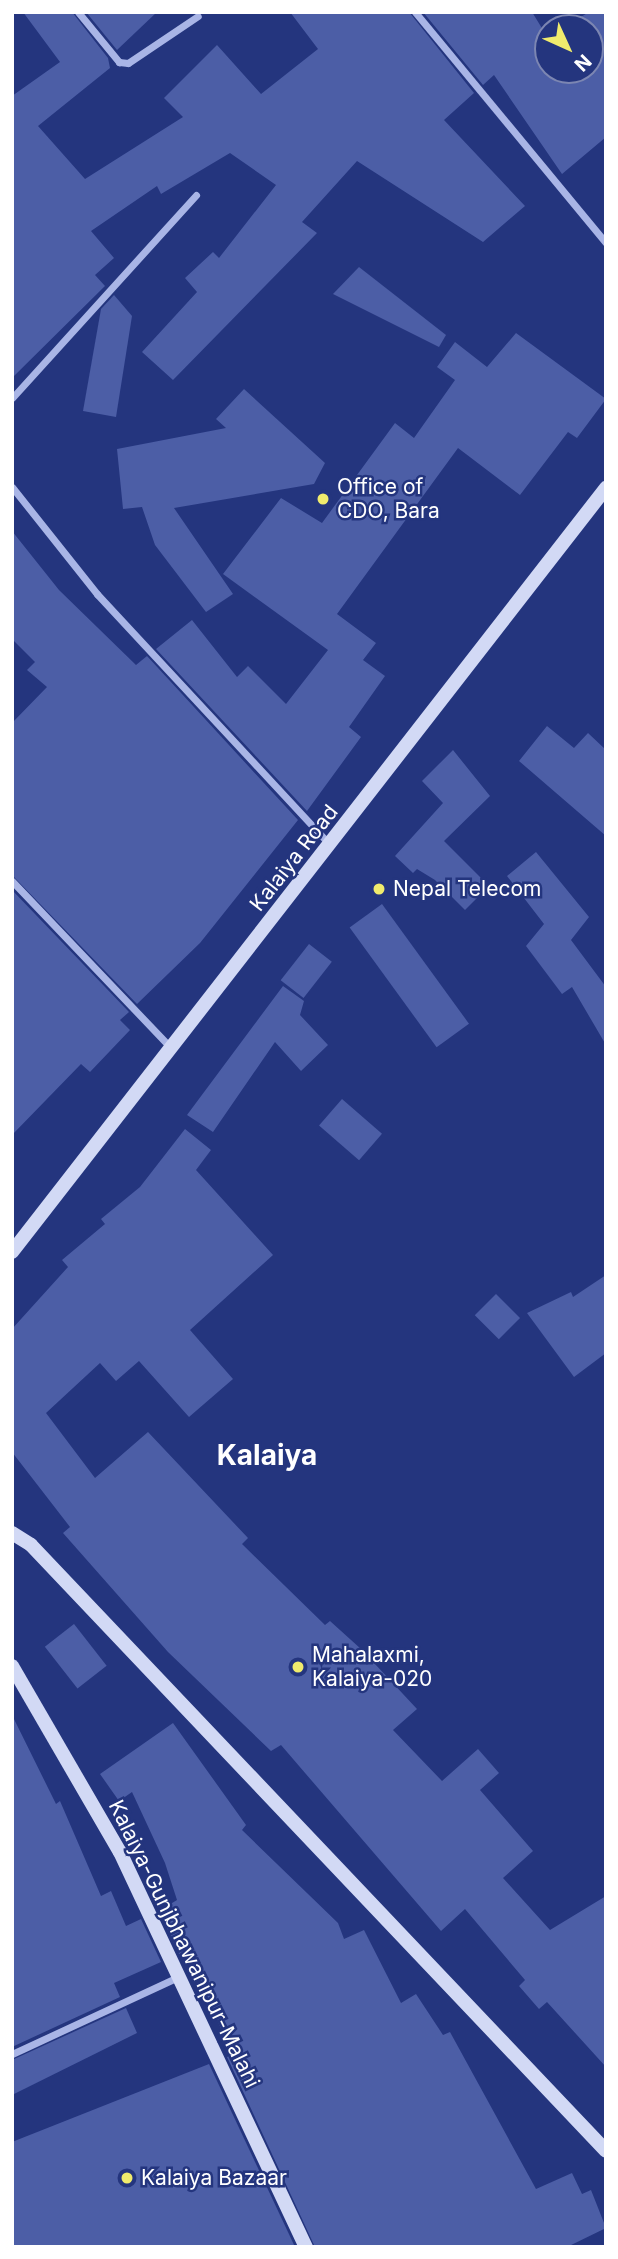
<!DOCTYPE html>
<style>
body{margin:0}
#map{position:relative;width:618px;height:2259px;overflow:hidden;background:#24357e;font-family:Inter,sans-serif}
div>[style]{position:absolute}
.building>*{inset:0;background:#4c5ea6;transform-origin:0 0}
.street>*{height:7px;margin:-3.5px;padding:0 3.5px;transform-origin:3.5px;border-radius:3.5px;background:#a9b5e6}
.secondary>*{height:14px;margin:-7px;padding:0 7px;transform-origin:7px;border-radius:7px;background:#d2d9f5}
.dots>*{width:19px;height:19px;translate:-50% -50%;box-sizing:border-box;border:4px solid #24357e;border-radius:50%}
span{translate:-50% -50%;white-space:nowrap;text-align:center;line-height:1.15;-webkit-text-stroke:5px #24357e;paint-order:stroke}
.poi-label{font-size:21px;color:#fff}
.left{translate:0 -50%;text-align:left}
.street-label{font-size:21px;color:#fff}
.district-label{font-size:28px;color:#fff;font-weight:700}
.frame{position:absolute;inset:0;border:14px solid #fff;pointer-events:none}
.north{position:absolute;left:534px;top:14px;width:70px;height:70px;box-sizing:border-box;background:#24357e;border:2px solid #7c86b2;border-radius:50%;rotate:135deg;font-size:19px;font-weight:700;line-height:28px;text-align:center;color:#fff}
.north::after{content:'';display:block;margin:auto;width:24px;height:32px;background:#f0eb6d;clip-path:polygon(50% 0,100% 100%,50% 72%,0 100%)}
</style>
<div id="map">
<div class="building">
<div style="clip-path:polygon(23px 12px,72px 12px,108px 58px,110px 68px,38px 126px,85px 179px,183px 117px,164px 98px,217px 45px,261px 94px,318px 49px,290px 12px,409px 12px,474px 93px,444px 120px,525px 206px,483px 242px,357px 161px,302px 222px,317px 233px,173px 380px,142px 352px,197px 292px,185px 278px,213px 252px,219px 258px,276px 185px,230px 153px,161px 194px,157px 186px,91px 231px,114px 258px,95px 275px,105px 286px,12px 378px,12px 96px,60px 62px)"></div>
<div style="clip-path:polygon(86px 12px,157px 12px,117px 50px)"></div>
<div style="clip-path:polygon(423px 12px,532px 12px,548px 38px,548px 70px,590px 70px,590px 28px,563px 28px,589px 12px,606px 12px,606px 137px,562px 174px,494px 75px,483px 85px)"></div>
<div style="clip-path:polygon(359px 267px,446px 335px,439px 347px,333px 294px)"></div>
<div style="clip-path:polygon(114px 295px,132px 316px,116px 417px,83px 411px,101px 309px)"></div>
<div style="clip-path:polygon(516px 333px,606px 399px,577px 438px,568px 432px,520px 495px,458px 448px,337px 614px,376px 643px,363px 660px,385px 676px,349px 727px,361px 737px,307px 811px,156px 649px,192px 620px,237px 677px,248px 666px,286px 704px,328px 650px,223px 574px,281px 498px,322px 523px,395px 423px,414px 438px,455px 380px,437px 367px,455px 342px,487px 367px)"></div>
<div style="clip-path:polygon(244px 389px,325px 463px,314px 484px,174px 508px,233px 594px,206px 612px,155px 545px,142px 507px,123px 509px,117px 449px,226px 428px,216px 419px)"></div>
<div style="clip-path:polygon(12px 531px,59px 590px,136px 665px,147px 656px,298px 820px,200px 943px,137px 1004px,12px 875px,12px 723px,47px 687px,27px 670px,35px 662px,12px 639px)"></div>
<div style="clip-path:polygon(547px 726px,574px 748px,588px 733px,606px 750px,606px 836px,519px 761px)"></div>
<div style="clip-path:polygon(453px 750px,490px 796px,444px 841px,489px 886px,465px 910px,435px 880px,417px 869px,413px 873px,395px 856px,443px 803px,422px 781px)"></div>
<div style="clip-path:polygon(536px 852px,589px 917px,571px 940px,606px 987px,606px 1045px,572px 987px,562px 994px,526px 946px,544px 924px,507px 876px)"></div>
<div style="clip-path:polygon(12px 890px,129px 1012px,120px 1020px,130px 1030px,90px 1072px,81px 1064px,12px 1135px)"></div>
<div style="left:382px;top:904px;width:148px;height:40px;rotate:54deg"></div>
<div style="left:309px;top:944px;width:29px;height:46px;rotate:38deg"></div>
<div style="clip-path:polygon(283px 986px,304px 1001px,300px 1015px,328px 1045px,301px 1071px,275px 1042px,213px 1132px,187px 1115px)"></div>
<div style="left:342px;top:1099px;width:53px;height:35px;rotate:41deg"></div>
<div style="clip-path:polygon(185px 1129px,211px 1150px,196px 1170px,273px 1255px,190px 1330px,233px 1379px,189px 1417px,139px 1361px,116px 1381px,100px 1363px,46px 1413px,95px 1478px,148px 1432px,248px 1538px,242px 1544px,325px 1625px,330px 1621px,361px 1649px,417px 1709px,393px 1730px,442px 1781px,478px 1749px,499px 1773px,480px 1790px,533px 1851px,503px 1878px,550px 1930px,606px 1896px,606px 2067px,547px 2002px,539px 2009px,519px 1986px,525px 1980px,465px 1909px,441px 1931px,281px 1745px,271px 1751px,168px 1652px,63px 1533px,70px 1527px,12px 1452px,12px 1329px,68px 1267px,62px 1260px,105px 1224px,101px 1219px,140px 1187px)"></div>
<div style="clip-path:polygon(606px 1275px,606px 1353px,574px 1377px,527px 1313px,571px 1292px,573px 1297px)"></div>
<div style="left:496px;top:1294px;width:34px;height:30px;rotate:45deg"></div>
<div style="left:74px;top:1624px;width:53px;height:37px;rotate:52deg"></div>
<div style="clip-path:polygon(12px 1715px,56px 1804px,60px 1801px,101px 1896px,111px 1891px,126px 1926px,141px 1919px,161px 1962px,114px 1983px,120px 1997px,12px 2047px)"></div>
<div style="clip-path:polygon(173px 1723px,246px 1825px,242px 1830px,338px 1923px,344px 1939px,364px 1930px,401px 2003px,416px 1994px,443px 2035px,450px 2032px,536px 2189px,572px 2173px,582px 2194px,591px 2190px,606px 2228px,567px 2247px,315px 2247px,227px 2057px,232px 2055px,188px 1950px,179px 1954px,159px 1911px,177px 1900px,165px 1863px,132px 1792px,119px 1801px,100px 1774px)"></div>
<div style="clip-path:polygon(126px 2008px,137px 2033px,12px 2095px,12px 2060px)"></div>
<div style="clip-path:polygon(209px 2064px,295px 2247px,12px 2247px,12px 2142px)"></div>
</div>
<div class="street">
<div style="left:78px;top:12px;width:65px;rotate:50.6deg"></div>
<div style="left:119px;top:62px;width:9px;rotate:6deg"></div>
<div style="left:128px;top:63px;width:84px;rotate:-33.9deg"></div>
<div style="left:415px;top:12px;width:300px;rotate:50.4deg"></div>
<div style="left:12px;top:398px;width:274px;rotate:-47.8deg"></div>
<div style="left:12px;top:487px;width:137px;rotate:51.5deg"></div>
<div style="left:97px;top:594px;width:342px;rotate:47.1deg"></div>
<div style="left:12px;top:881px;width:231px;rotate:46.4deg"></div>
<div style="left:12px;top:2054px;width:183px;rotate:-24.9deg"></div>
</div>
<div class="secondary">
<div style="left:12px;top:1252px;width:968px;rotate:-52.14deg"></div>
<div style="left:12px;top:1533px;width:22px;rotate:32deg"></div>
<div style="left:31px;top:1545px;width:835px;rotate:46.5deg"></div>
<div style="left:12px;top:1666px;width:215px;rotate:59.9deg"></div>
<div style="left:120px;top:1852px;width:437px;rotate:64.8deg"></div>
</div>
<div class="dots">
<div style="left:323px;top:499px;background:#f0eb6d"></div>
<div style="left:379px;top:889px;background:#f0eb6d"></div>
<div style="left:298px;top:1667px;background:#f0eb6d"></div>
<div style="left:127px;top:2178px;background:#f0eb6d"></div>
</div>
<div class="poi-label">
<span class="left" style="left:337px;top:499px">Office of<br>CDO, Bara</span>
<span class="left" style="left:393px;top:889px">Nepal Telecom</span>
<span class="left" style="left:312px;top:1667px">Mahalaxmi,<br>Kalaiya-020</span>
<span class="left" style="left:141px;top:2178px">Kalaiya Bazaar</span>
</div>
<div class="street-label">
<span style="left:294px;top:858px;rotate:-52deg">Kalaiya Road</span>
<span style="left:184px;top:1944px;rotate:64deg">Kalaiya-Gunjbhawanipur-Malahi</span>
</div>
<div class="district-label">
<span style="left:267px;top:1455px">Kalaiya</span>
</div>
<div class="frame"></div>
<div class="north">N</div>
</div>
